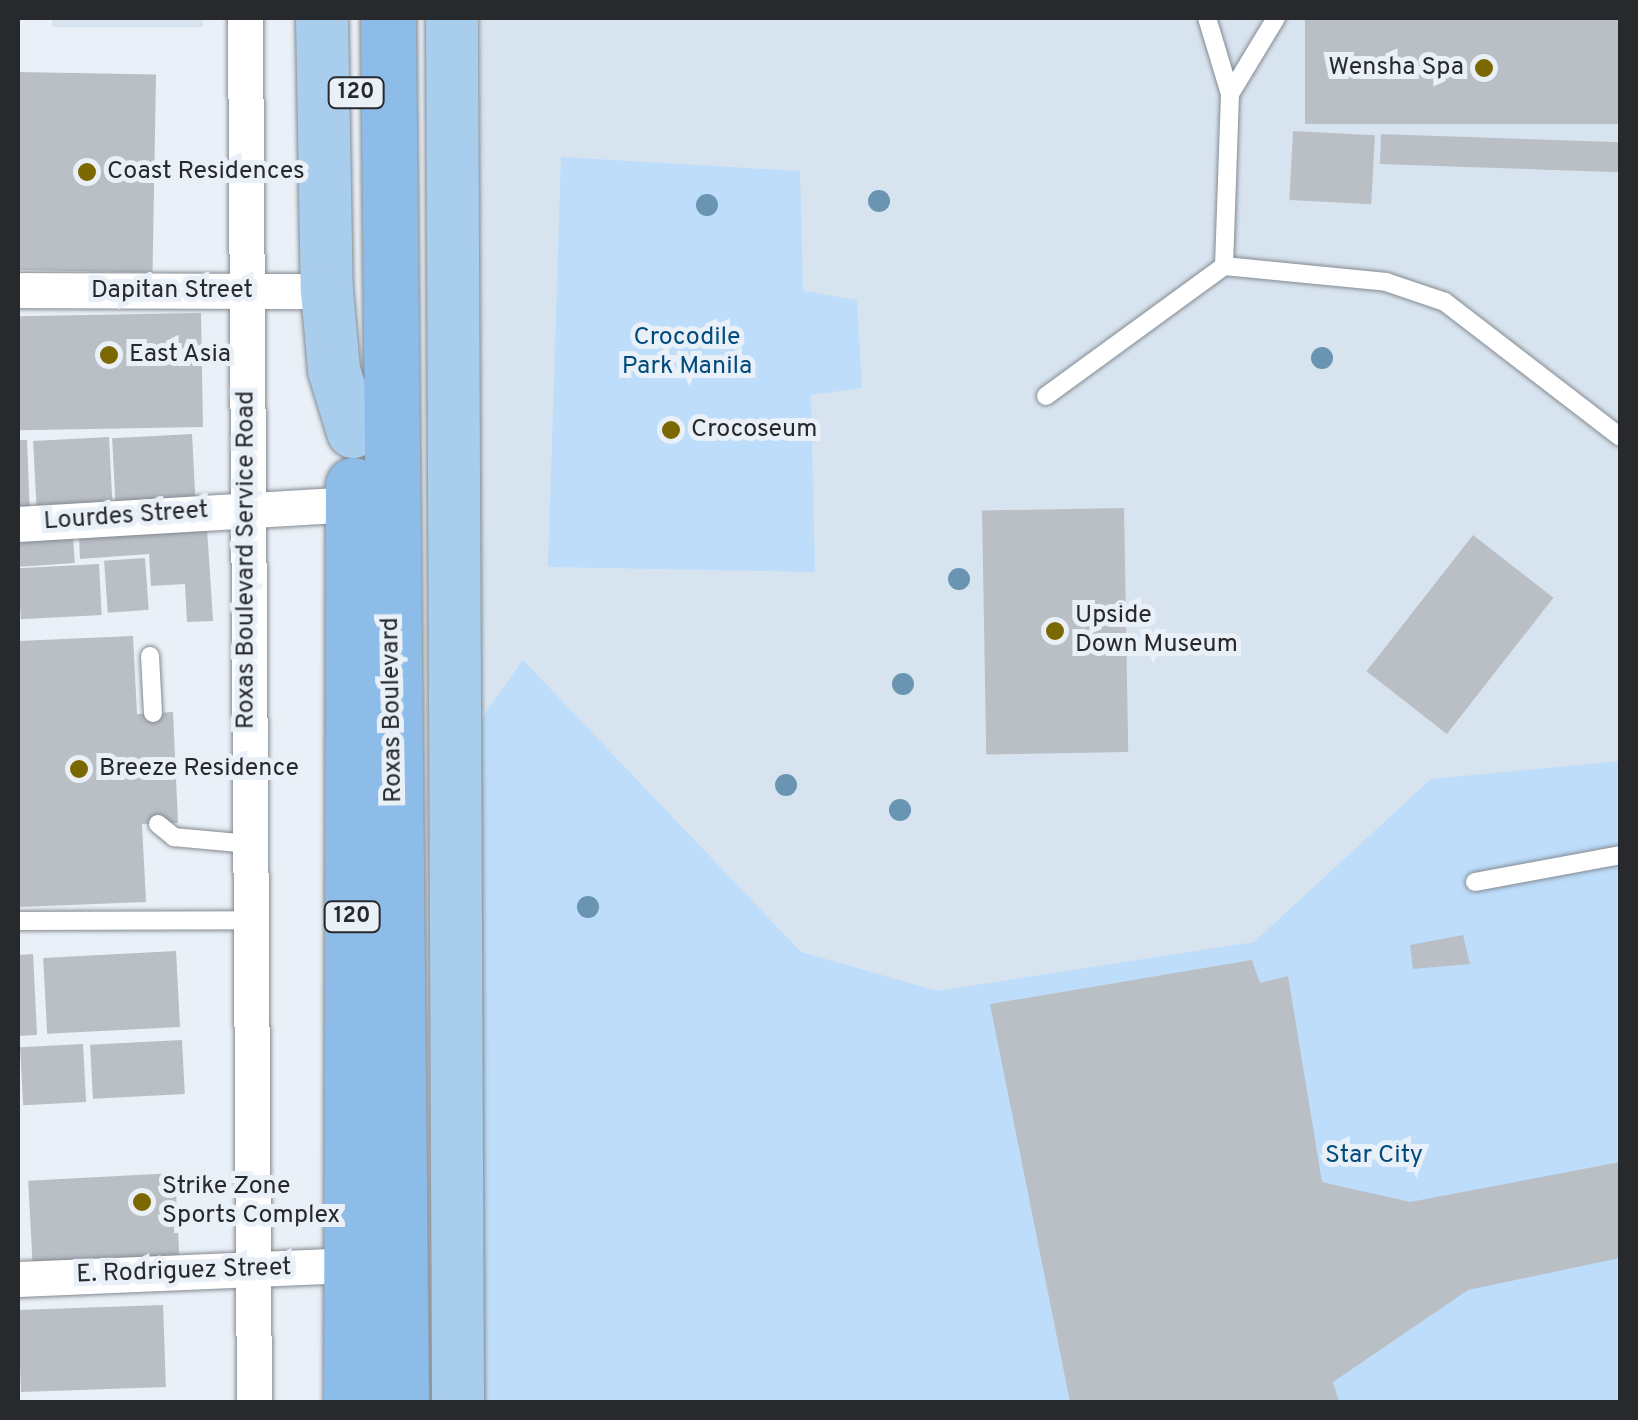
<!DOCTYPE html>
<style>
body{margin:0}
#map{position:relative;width:1638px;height:1420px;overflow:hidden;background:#e9f0f7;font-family:Overpass,sans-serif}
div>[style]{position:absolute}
.built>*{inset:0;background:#d7e4f0;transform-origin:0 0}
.green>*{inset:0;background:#bdddfb}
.building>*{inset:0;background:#b9bfc5;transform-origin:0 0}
.roads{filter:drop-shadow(0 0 2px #848a90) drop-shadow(0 0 2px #848a90)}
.service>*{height:18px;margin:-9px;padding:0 9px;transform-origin:9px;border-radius:9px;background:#fff}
.minor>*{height:35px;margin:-17.5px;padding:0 17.5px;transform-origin:17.5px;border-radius:17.5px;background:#fff}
.primary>*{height:52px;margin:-26px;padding:0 26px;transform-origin:26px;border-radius:26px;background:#a9cded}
.trunk>*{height:55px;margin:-27.5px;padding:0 27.5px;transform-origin:27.5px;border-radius:27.5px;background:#8cbce7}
.trees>*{width:22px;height:22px;margin:-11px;border-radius:50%;background:#6995b3}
.dots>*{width:28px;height:28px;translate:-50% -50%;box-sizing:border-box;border:5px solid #e9f0f7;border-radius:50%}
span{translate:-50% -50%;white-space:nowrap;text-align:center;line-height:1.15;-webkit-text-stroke:10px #e9f0f7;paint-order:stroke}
.shield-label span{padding:2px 8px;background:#e9f0f7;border:2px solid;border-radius:8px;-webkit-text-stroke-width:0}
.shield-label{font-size:22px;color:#27292c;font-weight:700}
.poi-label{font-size:25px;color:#27292c}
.right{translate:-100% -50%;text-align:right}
.left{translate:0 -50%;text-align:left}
.street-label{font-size:25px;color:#27292c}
.park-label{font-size:25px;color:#004b7c}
.frame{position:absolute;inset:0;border:20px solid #27292c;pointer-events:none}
</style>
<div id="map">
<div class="built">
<div style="left:52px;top:18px;width:151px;height:9px"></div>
<div style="left:480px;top:18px;width:1140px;height:1384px"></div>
</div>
<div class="green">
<div style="clip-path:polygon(561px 157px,800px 171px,803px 291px,857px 300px,862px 388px,811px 395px,815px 572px,548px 567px)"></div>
<div style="clip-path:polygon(523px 660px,801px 952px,937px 991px,1254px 942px,1431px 779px,1620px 761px,1620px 1402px,483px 1402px,481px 719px)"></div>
</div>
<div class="building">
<div style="left:1305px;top:18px;width:315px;height:106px"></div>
<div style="left:18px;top:72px;width:138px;height:198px;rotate:1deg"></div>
<div style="left:1293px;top:131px;width:82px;height:69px;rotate:3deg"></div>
<div style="left:1381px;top:134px;width:239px;height:30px;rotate:2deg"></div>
<div style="left:201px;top:313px;width:114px;height:183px;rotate:89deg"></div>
<div style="left:192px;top:434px;width:67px;height:80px;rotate:87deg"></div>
<div style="left:109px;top:437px;width:71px;height:76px;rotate:87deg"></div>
<div style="clip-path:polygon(18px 440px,27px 440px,30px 515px,18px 516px)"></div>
<div style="left:1124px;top:508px;width:244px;height:142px;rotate:89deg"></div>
<div style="clip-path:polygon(207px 528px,213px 621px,187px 622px,185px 584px,151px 586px,149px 554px,80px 559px,79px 535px)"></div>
<div style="left:1473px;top:535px;width:102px;height:173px;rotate:38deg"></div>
<div style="left:73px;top:537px;width:26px;height:55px;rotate:86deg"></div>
<div style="left:145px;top:558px;width:52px;height:41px;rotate:86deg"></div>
<div style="left:99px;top:564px;width:51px;height:81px;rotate:87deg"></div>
<div style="clip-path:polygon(133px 636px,137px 714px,173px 712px,178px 823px,142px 824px,146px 902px,18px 907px,18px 641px)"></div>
<div style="clip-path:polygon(1463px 935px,1470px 964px,1413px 969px,1410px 945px)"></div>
<div style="left:176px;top:951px;width:76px;height:133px;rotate:87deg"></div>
<div style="clip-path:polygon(33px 954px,37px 1035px,18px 1036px,18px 955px)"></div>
<div style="clip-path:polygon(1252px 960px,1260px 983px,1288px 976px,1322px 1182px,1410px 1202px,1620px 1162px,1620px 1258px,1468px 1290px,1333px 1382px,1339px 1402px,1070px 1402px,990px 1004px)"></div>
<div style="left:182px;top:1040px;width:54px;height:92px;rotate:87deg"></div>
<div style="left:83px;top:1044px;width:58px;height:63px;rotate:87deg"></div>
<div style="left:175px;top:1173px;width:89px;height:147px;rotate:87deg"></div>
<div style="left:163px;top:1305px;width:82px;height:145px;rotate:88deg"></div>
</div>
<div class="roads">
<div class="service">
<div style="left:1230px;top:94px;width:89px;rotate:-58.8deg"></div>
<div style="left:1224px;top:266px;width:163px;rotate:5.6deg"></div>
<div style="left:1386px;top:282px;width:62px;rotate:18.7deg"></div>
<div style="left:1445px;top:302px;width:221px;rotate:37.6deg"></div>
<div style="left:1046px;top:396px;width:220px;rotate:-36.1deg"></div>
<div style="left:1224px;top:266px;width:172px;rotate:-88deg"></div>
<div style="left:1230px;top:94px;width:79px;rotate:-106.8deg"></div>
<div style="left:150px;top:656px;width:57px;rotate:87deg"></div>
<div style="left:158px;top:824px;width:21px;rotate:39deg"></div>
<div style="left:174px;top:837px;width:75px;rotate:5.3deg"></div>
<div style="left:1475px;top:882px;width:147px;rotate:-10.5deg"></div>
<div style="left:18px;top:921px;width:231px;rotate:-0.2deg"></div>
</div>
<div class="minor">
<div style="left:245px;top:18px;width:1384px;rotate:89.63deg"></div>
<div style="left:18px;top:290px;width:309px;rotate:0.2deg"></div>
<div style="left:18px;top:524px;width:336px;rotate:-3.4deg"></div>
<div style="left:18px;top:1279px;width:332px;rotate:-2.4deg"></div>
</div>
<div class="primary">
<div style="left:322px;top:18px;width:273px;rotate:89deg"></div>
<div style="left:327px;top:291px;width:79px;rotate:84.9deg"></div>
<div style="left:334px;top:370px;width:65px;rotate:73deg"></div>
<div style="left:452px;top:18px;width:1384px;rotate:89.75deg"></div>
</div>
<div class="trunk">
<div style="left:388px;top:18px;width:1384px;rotate:89.46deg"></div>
<div style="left:351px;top:1402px;width:917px;rotate:-89.88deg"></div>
</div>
</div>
<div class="trees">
<div style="left:879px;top:201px"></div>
<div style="left:707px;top:205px"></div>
<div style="left:1322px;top:358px"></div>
<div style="left:959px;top:579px"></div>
<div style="left:903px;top:684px"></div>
<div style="left:786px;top:785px"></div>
<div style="left:900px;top:810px"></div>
<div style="left:588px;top:907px"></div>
</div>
<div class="dots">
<div style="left:1484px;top:68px;background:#7b6800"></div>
<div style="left:87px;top:172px;background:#7b6800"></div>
<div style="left:109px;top:355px;background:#7b6800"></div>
<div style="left:671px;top:430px;background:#7b6800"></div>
<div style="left:1055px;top:631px;background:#7b6800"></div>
<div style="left:79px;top:769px;background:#7b6800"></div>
<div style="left:142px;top:1202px;background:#7b6800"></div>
</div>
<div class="shield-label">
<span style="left:356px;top:93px">120</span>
<span style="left:352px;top:917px">120</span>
</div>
<div class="poi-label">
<span class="right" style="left:1464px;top:68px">Wensha Spa</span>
<span class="left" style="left:107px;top:172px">Coast Residences</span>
<span class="left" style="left:129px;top:355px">East Asia</span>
<span class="left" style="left:691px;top:430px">Crocoseum</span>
<span class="left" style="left:1075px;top:631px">Upside<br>Down Museum</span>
<span class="left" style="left:99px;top:769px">Breeze Residence</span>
<span class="left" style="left:162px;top:1202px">Strike Zone<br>Sports Complex</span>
</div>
<div class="street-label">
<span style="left:172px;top:291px">Dapitan Street</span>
<span style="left:126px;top:517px;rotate:-4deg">Lourdes Street</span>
<span style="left:247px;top:560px;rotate:-90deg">Roxas Boulevard Service Road</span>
<span style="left:393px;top:710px;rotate:-91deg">Roxas Boulevard</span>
<span style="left:184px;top:1272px;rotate:-2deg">E. Rodriguez Street</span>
</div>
<div class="park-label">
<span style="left:687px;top:353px">Crocodile<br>Park Manila</span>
<span style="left:1374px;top:1156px">Star City</span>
</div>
<div class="frame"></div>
</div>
